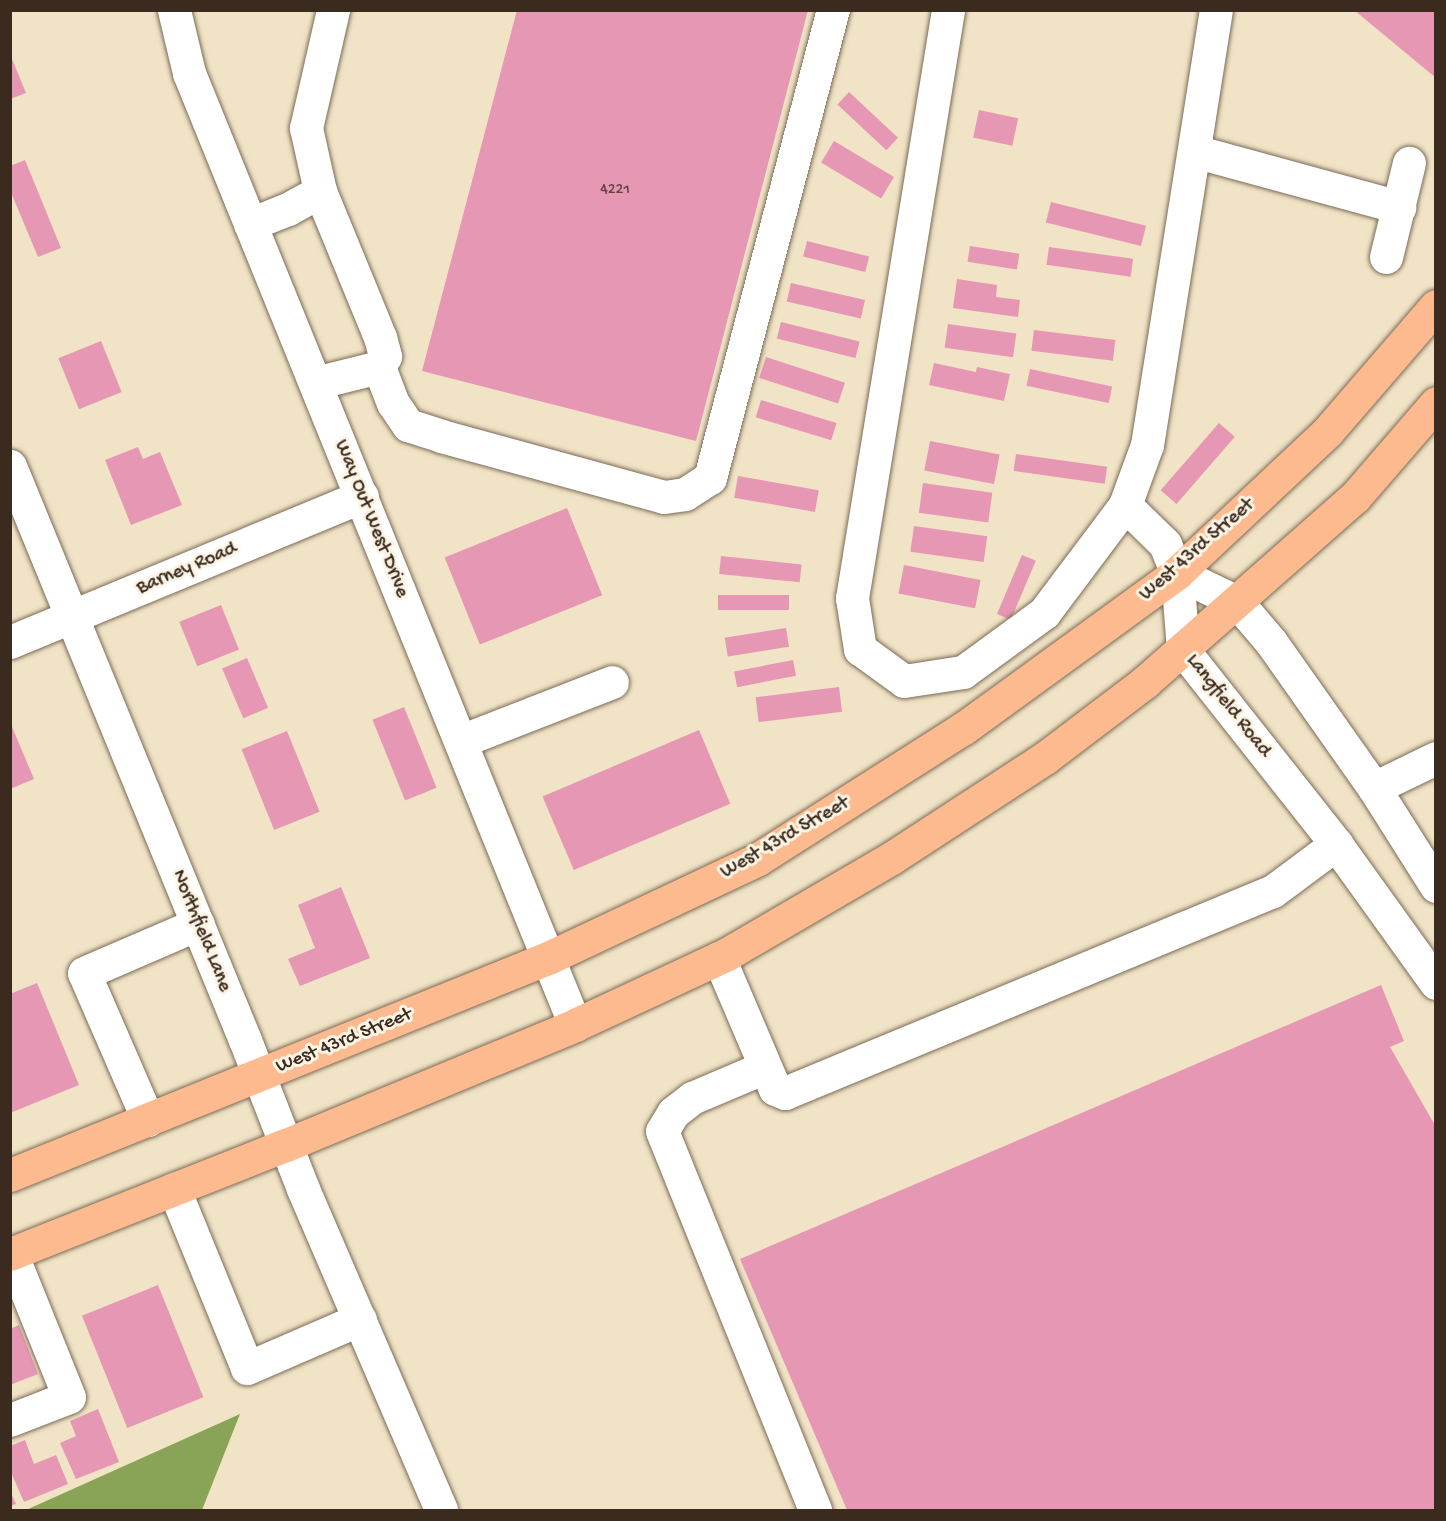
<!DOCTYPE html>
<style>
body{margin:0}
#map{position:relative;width:1446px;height:1521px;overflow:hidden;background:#f1e3c5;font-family:"Gochi Hand",sans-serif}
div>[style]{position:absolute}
.forest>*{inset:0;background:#89a456}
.building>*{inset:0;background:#e697b4;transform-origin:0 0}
.roads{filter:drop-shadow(0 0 2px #7b6b58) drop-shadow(0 0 2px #7b6b58)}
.minor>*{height:33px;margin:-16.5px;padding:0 16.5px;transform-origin:16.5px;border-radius:16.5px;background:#fff}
.major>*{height:33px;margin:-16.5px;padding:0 16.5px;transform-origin:16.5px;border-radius:16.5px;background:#fcba8e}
span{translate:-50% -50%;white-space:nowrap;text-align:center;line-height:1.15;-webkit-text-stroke:6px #fcf5e5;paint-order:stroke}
.number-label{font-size:16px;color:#664544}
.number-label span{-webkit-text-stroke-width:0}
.street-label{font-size:20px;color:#3b2a1e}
.frame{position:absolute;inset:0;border:12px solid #3b2a1e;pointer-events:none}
</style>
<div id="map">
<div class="forest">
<div style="clip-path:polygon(240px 1414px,202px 1510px,26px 1510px)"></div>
</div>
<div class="building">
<div style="clip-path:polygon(517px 10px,808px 10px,696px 441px,422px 371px)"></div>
<div style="clip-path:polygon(1354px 10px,1436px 10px,1436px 78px)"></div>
<div style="clip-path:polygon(10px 54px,26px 93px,10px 99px)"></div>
<div style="left:849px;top:92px;width:67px;height:17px;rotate:43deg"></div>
<div style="left:979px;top:110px;width:40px;height:28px;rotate:12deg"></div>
<div style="left:834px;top:141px;width:70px;height:25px;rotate:31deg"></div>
<div style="clip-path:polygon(25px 160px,61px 248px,38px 257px,10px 190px,10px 166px)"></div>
<div style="left:1051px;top:202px;width:98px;height:21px;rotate:14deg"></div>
<div style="left:807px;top:241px;width:64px;height:16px;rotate:14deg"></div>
<div style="left:970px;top:246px;width:50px;height:16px;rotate:9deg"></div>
<div style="left:1049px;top:247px;width:85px;height:18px;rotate:8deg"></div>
<div style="clip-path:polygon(957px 279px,997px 285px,996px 297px,1020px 300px,1018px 317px,953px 308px)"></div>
<div style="left:791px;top:283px;width:76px;height:19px;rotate:13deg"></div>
<div style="left:781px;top:322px;width:81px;height:17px;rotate:14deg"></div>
<div style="left:948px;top:324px;width:69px;height:24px;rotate:8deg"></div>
<div style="left:1034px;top:330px;width:82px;height:21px;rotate:7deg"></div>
<div style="left:101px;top:341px;width:55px;height:46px;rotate:68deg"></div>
<div style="left:766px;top:357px;width:83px;height:22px;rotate:18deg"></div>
<div style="clip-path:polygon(934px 363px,976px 372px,977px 367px,1010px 374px,1004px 401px,929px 385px)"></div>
<div style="left:1030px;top:369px;width:84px;height:17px;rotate:12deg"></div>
<div style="left:761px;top:400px;width:79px;height:18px;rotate:17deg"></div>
<div style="left:1219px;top:423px;width:21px;height:89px;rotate:41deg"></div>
<div style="left:930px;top:441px;width:71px;height:30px;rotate:11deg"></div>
<div style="clip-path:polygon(138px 447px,143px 459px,160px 452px,182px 505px,131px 525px,105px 460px)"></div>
<div style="left:1016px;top:454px;width:92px;height:17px;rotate:8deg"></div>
<div style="left:738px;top:476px;width:82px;height:22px;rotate:10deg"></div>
<div style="left:923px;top:483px;width:70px;height:30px;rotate:8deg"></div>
<div style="left:567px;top:508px;width:94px;height:132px;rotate:68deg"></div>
<div style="left:914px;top:526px;width:74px;height:26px;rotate:8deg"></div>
<div style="left:1022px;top:555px;width:15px;height:64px;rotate:23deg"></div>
<div style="left:721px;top:556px;width:81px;height:18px;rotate:6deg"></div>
<div style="left:904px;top:565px;width:78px;height:29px;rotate:11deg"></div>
<div style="left:789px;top:595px;width:15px;height:71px;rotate:90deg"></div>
<div style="left:221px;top:605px;width:48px;height:45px;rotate:68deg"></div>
<div style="left:786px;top:628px;width:19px;height:62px;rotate:81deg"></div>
<div style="left:247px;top:658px;width:54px;height:27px;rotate:67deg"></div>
<div style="left:793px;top:660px;width:16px;height:60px;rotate:79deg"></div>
<div style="left:839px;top:687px;width:25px;height:84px;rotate:83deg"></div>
<div style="left:404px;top:707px;width:87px;height:34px;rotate:68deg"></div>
<div style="clip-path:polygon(10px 722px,34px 779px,10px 789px)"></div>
<div style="left:699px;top:730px;width:80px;height:170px;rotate:67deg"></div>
<div style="left:287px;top:731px;width:87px;height:49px;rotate:68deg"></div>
<div style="clip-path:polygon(341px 887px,370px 958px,300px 986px,288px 959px,315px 948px,298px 905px)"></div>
<div style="clip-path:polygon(37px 983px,79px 1085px,10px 1113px,10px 994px)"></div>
<div style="clip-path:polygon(1381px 985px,1404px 1041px,1390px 1047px,1436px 1127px,1436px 1510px,847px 1510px,740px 1259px)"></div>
<div style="left:158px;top:1285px;width:121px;height:82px;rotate:68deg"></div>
<div style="clip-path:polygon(19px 1325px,38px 1374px,10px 1385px,10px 1329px)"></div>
<div style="clip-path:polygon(98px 1409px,119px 1462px,76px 1479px,60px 1443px,76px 1436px,70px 1421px)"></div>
<div style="clip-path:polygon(25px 1440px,34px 1464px,56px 1455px,68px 1484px,24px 1502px,10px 1470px,10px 1446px)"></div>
<div style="clip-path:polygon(10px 1491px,16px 1504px,10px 1506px)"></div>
</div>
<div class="roads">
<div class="minor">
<div style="left:174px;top:10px;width:65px;rotate:76.6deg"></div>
<div style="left:189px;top:73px;width:1027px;rotate:67.93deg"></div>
<div style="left:948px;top:10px;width:596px;rotate:99.27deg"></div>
<div style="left:852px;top:598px;width:52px;rotate:81.1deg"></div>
<div style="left:860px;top:649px;width:54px;rotate:36deg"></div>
<div style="left:904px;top:681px;width:60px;rotate:-8.7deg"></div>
<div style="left:963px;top:672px;width:100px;rotate:-36.1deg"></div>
<div style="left:1044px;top:613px;width:135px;rotate:-53.1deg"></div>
<div style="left:1125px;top:505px;width:56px;rotate:44.3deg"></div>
<div style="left:1165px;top:544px;width:31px;rotate:68deg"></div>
<div style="left:1177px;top:573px;width:77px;rotate:85.5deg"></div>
<div style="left:1183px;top:650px;width:247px;rotate:51.7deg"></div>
<div style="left:1336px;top:844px;width:171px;rotate:54.3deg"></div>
<div style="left:1194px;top:151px;width:213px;rotate:15.3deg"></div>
<div style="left:320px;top:191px;width:158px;rotate:67.7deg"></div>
<div style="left:380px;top:337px;width:20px;rotate:75deg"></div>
<div style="left:385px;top:356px;width:13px;rotate:119deg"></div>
<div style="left:250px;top:224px;width:41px;rotate:-21.5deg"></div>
<div style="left:288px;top:209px;width:37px;rotate:-29deg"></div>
<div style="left:320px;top:191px;width:65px;rotate:-102.5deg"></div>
<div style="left:306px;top:128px;width:121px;rotate:-77.1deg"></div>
<div style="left:1386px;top:257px;width:97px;rotate:-76.3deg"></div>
<div style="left:315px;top:383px;width:66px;rotate:-14deg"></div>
<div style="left:379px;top:367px;width:39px;rotate:69deg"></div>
<div style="left:393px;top:403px;width:27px;rotate:56deg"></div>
<div style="left:408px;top:425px;width:35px;rotate:18deg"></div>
<div style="left:441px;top:436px;width:231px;rotate:15.3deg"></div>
<div style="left:664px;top:497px;width:21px;rotate:-8deg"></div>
<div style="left:685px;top:494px;width:30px;rotate:-33deg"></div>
<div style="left:710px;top:478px;width:484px;rotate:-75.3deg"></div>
<div style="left:10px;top:466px;width:620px;rotate:67.74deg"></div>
<div style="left:245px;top:1040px;width:160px;rotate:68.7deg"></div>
<div style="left:303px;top:1189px;width:349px;rotate:66.7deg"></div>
<div style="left:1125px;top:505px;width:64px;rotate:-69.9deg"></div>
<div style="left:1147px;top:445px;width:440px;rotate:-81deg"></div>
<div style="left:1177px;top:573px;width:67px;rotate:25.8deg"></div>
<div style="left:1237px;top:602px;width:52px;rotate:49.6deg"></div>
<div style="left:1271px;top:642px;width:179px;rotate:54.8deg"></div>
<div style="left:1374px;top:788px;width:116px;rotate:57.7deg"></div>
<div style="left:10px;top:642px;width:381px;rotate:-22.5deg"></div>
<div style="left:461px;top:741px;width:162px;rotate:-21.3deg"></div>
<div style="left:1374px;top:788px;width:69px;rotate:-25.8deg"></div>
<div style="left:719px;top:958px;width:142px;rotate:66.9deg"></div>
<div style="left:775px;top:1089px;width:11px;rotate:22deg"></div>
<div style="left:785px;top:1093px;width:528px;rotate:-22.49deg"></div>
<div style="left:1273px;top:891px;width:79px;rotate:-36.7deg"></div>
<div style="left:765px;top:1067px;width:79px;rotate:157deg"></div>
<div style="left:692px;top:1098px;width:24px;rotate:142deg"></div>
<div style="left:673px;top:1113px;width:21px;rotate:121deg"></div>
<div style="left:662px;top:1131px;width:409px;rotate:68deg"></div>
<div style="left:148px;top:1120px;width:160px;rotate:-113.5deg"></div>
<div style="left:84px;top:973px;width:124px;rotate:-23.3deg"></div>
<div style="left:174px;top:1189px;width:193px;rotate:67.8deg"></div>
<div style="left:247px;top:1368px;width:123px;rotate:-23.4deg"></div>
<div style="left:10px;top:1420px;width:63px;rotate:-21.3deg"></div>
<div style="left:69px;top:1397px;width:155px;rotate:-111.9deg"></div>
</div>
<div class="major">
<div style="left:10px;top:1175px;width:580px;rotate:-21.97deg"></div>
<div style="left:548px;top:958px;width:232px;rotate:-25.2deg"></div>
<div style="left:758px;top:859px;width:244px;rotate:-32.5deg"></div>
<div style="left:964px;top:728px;width:263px;rotate:-36deg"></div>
<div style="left:1177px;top:573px;width:207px;rotate:-43.2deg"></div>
<div style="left:1328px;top:431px;width:165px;rotate:-49.2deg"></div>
<div style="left:10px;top:1254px;width:297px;rotate:-21.6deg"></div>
<div style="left:286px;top:1145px;width:313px;rotate:-22.5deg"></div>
<div style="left:575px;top:1025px;width:168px;rotate:-25deg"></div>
<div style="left:727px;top:954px;width:192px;rotate:-30.3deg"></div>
<div style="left:893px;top:857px;width:181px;rotate:-33.1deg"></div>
<div style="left:1045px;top:758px;width:126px;rotate:-37.2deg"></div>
<div style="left:1145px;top:682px;width:280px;rotate:-41.4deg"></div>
<div style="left:1355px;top:497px;width:124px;rotate:-49.2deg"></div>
</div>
</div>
<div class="number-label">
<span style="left:615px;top:191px">4221</span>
</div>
<div class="street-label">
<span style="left:371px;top:519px;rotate:68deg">Way Out West Drive</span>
<span style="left:1197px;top:550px;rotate:-41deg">West 43rd Street</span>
<span style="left:187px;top:569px;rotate:-23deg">Barney Road</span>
<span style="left:1228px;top:706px;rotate:52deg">Langfield Road</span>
<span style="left:785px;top:838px;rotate:-30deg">West 43rd Street</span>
<span style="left:201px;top:931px;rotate:68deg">Northfield Lane</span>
<span style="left:344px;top:1041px;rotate:-22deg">West 43rd Street</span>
</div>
<div class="frame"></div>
</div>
